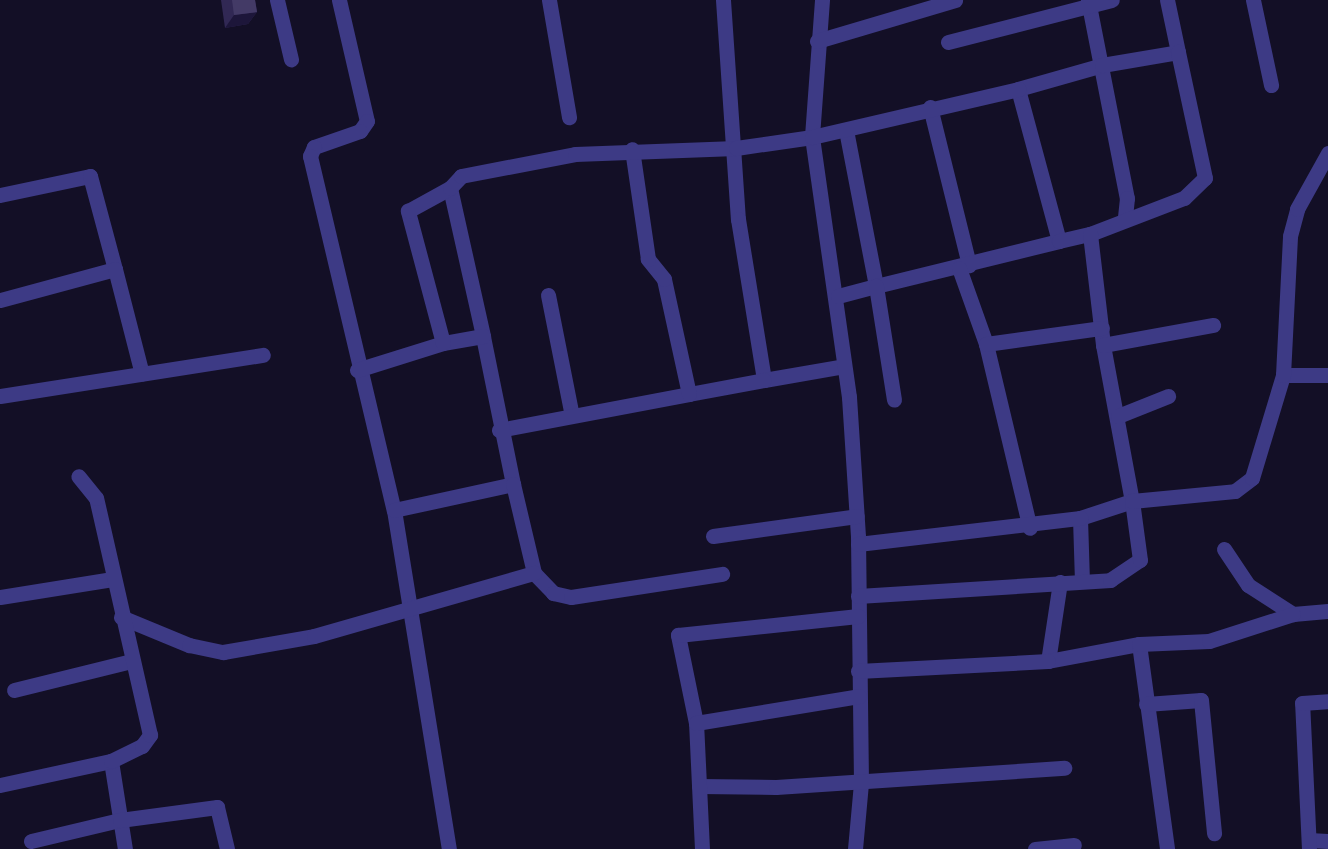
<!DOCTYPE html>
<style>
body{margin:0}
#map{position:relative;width:1328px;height:849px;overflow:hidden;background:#130f26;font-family:Karla,sans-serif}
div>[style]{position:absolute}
.minor>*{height:15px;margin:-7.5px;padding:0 7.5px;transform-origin:7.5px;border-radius:7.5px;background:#3d3a85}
.wall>*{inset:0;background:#312854}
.shaded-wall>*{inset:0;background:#1d163a}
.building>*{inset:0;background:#433a66}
span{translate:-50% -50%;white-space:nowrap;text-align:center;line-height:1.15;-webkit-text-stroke:6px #130f26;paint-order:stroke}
</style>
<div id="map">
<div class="minor">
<div style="left:277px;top:0;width:61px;rotate:76.7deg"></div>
<div style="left:339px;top:0;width:124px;rotate:77deg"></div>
<div style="left:367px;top:121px;width:12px;rotate:125deg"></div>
<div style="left:360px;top:131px;width:49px;rotate:160.8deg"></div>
<div style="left:314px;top:147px;width:10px;rotate:114deg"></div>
<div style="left:310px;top:156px;width:364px;rotate:76.7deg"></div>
<div style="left:394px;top:510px;width:343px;rotate:80.8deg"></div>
<div style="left:549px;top:0;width:119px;rotate:80.3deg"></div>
<div style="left:723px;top:0;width:220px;rotate:86.1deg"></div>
<div style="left:738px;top:219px;width:163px;rotate:80.8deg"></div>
<div style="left:764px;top:380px;width:81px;rotate:-9.9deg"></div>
<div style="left:822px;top:0;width:137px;rotate:94.2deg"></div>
<div style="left:812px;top:137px;width:263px;rotate:81.9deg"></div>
<div style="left:849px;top:397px;width:140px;rotate:86.3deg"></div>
<div style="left:858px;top:537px;width:246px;rotate:89.3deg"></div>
<div style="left:861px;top:783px;width:66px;rotate:95.2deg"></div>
<div style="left:1088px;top:0;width:202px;rotate:78.9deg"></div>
<div style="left:1127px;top:198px;width:20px;rotate:96deg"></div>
<div style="left:1253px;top:0;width:87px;rotate:78deg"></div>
<div style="left:817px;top:41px;width:144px;rotate:-16.5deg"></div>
<div style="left:948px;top:42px;width:169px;rotate:-14.4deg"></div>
<div style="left:930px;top:107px;width:163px;rotate:76.1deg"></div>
<div style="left:846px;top:130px;width:159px;rotate:79.1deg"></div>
<div style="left:876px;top:286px;width:188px;rotate:-13.8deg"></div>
<div style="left:1059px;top:241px;width:157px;rotate:-105.1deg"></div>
<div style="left:1018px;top:89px;width:87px;rotate:-15.9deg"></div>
<div style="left:1102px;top:65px;width:77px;rotate:-9.7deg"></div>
<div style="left:1178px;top:52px;width:53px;rotate:-101.9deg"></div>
<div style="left:450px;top:188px;width:152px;rotate:77.4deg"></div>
<div style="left:0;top:195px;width:92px;rotate:-11.9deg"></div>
<div style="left:90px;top:176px;width:96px;rotate:75deg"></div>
<div style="left:115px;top:269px;width:119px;rotate:164.9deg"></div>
<div style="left:1090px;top:234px;width:101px;rotate:-21deg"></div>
<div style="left:1184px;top:198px;width:29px;rotate:-44deg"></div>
<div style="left:1205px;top:178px;width:129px;rotate:-102.1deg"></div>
<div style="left:1059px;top:241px;width:32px;rotate:-13deg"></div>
<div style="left:1090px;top:234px;width:112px;rotate:83.3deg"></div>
<div style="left:1103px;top:345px;width:159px;rotate:79.5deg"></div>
<div style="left:1132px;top:501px;width:55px;rotate:161.9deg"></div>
<div style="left:1080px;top:518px;width:63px;rotate:88.2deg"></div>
<div style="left:959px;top:268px;width:81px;rotate:70.4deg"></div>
<div style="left:986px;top:344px;width:189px;rotate:76.6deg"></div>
<div style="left:115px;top:269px;width:108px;rotate:75.6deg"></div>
<div style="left:548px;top:295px;width:123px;rotate:78.8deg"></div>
<div style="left:838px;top:296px;width:39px;rotate:-15deg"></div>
<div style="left:876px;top:286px;width:115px;rotate:81deg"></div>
<div style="left:986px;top:344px;width:117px;rotate:-7.9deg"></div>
<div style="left:1103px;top:345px;width:112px;rotate:-10.3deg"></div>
<div style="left:357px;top:370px;width:90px;rotate:-17.4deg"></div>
<div style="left:1283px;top:375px;width:45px"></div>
<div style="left:689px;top:394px;width:76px;rotate:-10.6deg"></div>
<div style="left:0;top:396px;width:266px;rotate:-8.9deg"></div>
<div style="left:1118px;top:416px;width:54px;rotate:-21.8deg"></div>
<div style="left:499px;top:430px;width:193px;rotate:-10.7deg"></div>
<div style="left:689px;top:394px;width:118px;rotate:-102.3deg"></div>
<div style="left:664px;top:279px;width:26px;rotate:-129deg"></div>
<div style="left:648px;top:259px;width:111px;rotate:-98.3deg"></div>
<div style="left:513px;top:484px;width:151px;rotate:-101.5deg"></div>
<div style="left:483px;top:336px;width:41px;rotate:170.1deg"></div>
<div style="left:443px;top:343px;width:137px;rotate:-104.9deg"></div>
<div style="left:408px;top:211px;width:48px;rotate:-28.7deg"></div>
<div style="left:450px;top:188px;width:16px;rotate:-47deg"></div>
<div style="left:461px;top:176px;width:116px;rotate:-10.9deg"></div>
<div style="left:575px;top:154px;width:161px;rotate:-2.1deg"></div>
<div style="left:736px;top:148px;width:77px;rotate:-8.2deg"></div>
<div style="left:812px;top:137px;width:212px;rotate:-13.1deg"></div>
<div style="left:394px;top:510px;width:122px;rotate:-12.3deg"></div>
<div style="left:513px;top:484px;width:91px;rotate:76.7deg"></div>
<div style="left:534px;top:573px;width:28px;rotate:46deg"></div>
<div style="left:553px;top:593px;width:18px;rotate:13deg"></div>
<div style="left:571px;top:597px;width:153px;rotate:-8.7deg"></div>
<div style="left:713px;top:536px;width:145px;rotate:-7.9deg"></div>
<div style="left:858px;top:544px;width:224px;rotate:-6.7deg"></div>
<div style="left:1224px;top:549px;width:43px;rotate:56.3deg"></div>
<div style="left:1248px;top:585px;width:54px;rotate:32.8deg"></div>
<div style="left:1293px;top:614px;width:35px;rotate:-5deg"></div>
<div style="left:1060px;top:582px;width:80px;rotate:98.6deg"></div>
<div style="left:1048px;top:661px;width:93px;rotate:-10.6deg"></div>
<div style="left:1139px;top:644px;width:207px;rotate:82.2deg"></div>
<div style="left:858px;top:596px;width:253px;rotate:-3.6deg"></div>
<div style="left:1110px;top:580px;width:36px;rotate:-34deg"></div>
<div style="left:1140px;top:560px;width:60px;rotate:-97.7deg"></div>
<div style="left:1132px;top:501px;width:103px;rotate:-5.5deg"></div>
<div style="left:1235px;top:491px;width:21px;rotate:-37deg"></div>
<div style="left:1252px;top:478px;width:108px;rotate:-73.2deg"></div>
<div style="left:1283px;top:375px;width:139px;rotate:-87.1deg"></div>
<div style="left:1290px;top:236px;width:28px;rotate:-75deg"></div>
<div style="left:1297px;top:209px;width:64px;rotate:-61deg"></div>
<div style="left:0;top:597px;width:114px;rotate:-9.1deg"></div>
<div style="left:121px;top:617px;width:74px;rotate:22.4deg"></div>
<div style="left:189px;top:645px;width:35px;rotate:12deg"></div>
<div style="left:223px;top:652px;width:92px;rotate:-10deg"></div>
<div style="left:314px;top:636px;width:229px;rotate:-16deg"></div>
<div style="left:1139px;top:644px;width:70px;rotate:-2.5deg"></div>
<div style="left:1209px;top:641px;width:88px;rotate:-17.8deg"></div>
<div style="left:858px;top:671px;width:190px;rotate:-3deg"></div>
<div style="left:14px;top:690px;width:121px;rotate:-13.9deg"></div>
<div style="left:1146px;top:704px;width:55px;rotate:-4.2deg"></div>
<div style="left:1201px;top:700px;width:134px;rotate:84.4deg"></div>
<div style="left:696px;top:723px;width:90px;rotate:-101.6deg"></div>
<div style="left:678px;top:635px;width:181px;rotate:-6deg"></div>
<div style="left:111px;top:761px;width:89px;rotate:81deg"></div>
<div style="left:0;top:785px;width:114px;rotate:-12.2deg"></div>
<div style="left:111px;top:761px;width:34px;rotate:-26deg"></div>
<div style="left:142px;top:746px;width:14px;rotate:-54deg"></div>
<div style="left:150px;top:735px;width:243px;rotate:-102.8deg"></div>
<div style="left:96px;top:498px;width:28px;rotate:-129deg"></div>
<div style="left:699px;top:786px;width:77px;rotate:0.7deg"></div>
<div style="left:776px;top:787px;width:289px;rotate:-3.8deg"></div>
<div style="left:1309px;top:840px;width:19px;rotate:3deg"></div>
<div style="left:31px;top:841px;width:91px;rotate:-13.3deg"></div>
<div style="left:120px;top:820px;width:98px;rotate:-7.6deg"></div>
<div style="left:217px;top:807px;width:43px;rotate:76.6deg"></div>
<div style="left:702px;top:849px;width:126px;rotate:-92.7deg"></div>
<div style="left:696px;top:723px;width:165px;rotate:-9.4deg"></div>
<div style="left:1035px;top:849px;width:39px;rotate:-6deg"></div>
<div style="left:1309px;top:849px;width:146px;rotate:-92.7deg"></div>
<div style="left:1302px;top:703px;width:26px;rotate:-4deg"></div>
</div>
<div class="wall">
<div style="clip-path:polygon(221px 0,255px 0,257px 12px,248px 24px,225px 28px)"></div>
</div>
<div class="shaded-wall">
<div style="clip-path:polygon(257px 12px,248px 24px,225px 28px,234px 15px)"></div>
</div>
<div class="building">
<div style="clip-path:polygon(232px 0,255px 0,257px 12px,234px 15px)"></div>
</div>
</div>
